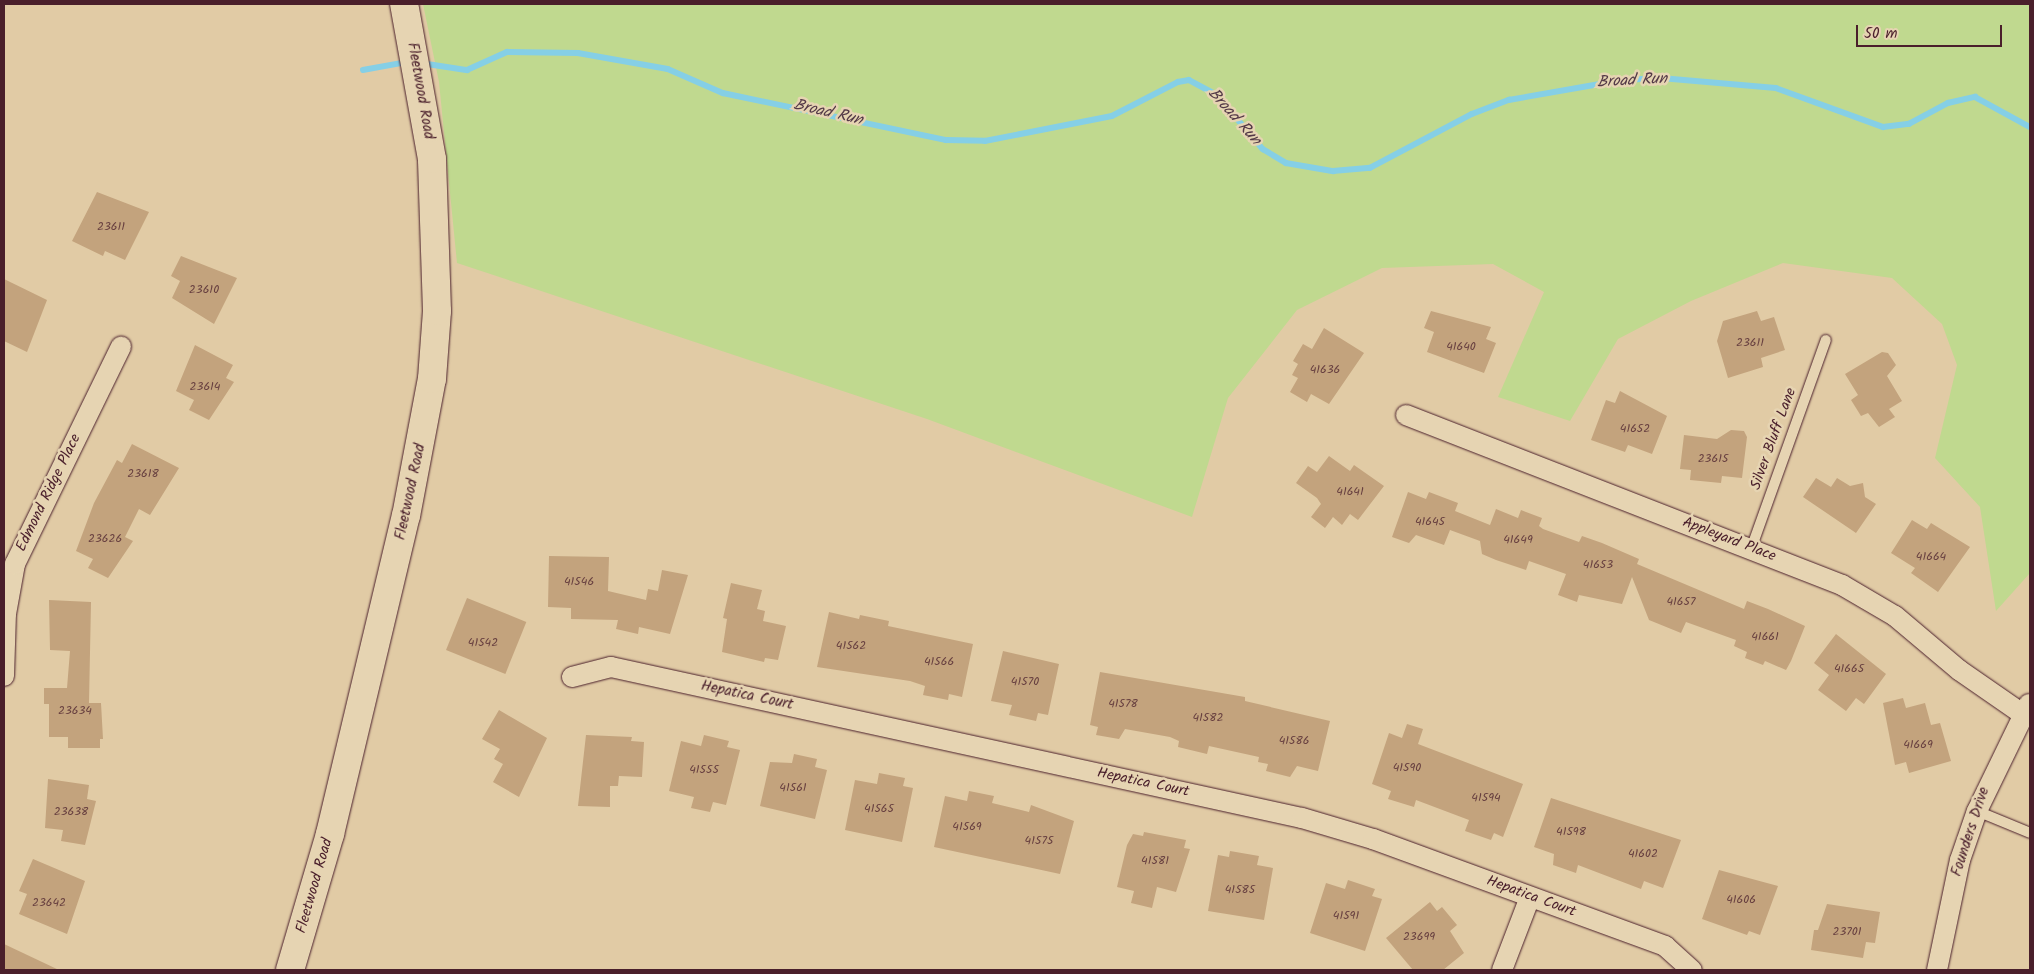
<!DOCTYPE html>
<style>
body{margin:0}
#map{position:relative;width:2034px;height:974px;overflow:hidden;background:#e1cba5;font-family:Kalam,sans-serif}
div>[style]{position:absolute}
.green>*{inset:0;background:#c0d98f}
.stream>*{height:5.5px;margin:-2.75px;padding:0 2.75px;transform-origin:2.75px;border-radius:2.75px;background:#85cfe6}
.building>*{inset:0;background:#c3a37d;transform-origin:0 0}
.roads{filter:drop-shadow(0 0 1px #4a1f2b) drop-shadow(0 0 1px #4a1f2b)}
.lane>*{height:10px;margin:-5px;padding:0 5px;transform-origin:5px;border-radius:5px;background:#e6d4b2}
.street>*{height:20px;margin:-10px;padding:0 10px;transform-origin:10px;border-radius:10px;background:#e6d4b2}
.secondary>*{height:28px;margin:-14px;padding:0 14px;transform-origin:14px;border-radius:14px;background:#e6d4b2}
span{translate:-50% -50%;white-space:nowrap;text-align:center;line-height:1.15;-webkit-text-stroke:5px #e6d4b2;paint-order:stroke}
.number-label{font-size:12px;color:#684040}
.number-label span{-webkit-text-stroke-width:0}
.street-label{font-size:15px;color:#4a1f2b}
.water-label{font-size:16px;color:#533947;font-style:italic}
.frame{position:absolute;inset:0;border:5px solid #4a1f2b;pointer-events:none}
.scale{position:absolute;left:1856px;top:25px;width:146px;height:22px;box-sizing:border-box;border:2px solid #4a1f2b;border-top:0;padding-left:6px;font-size:15px;line-height:18px;white-space:nowrap;color:#4a1f2b;-webkit-text-stroke:4px #e6d4b2;paint-order:stroke}
</style>
<div id="map">
<div class="green">
<div style="clip-path:polygon(423px 4px,2030px 4px,2030px 573px,1996px 611px,1980px 507px,1935px 458px,1957px 365px,1942px 324px,1892px 278px,1783px 263px,1691px 301px,1618px 339px,1570px 421px,1498px 397px,1544px 292px,1493px 264px,1382px 268px,1297px 310px,1228px 398px,1192px 517px,927px 419px,457px 263px,439px 82px)"></div>
</div>
<div class="stream">
<div style="left:421px;top:63px;width:47px;rotate:8.7deg"></div>
<div style="left:467px;top:70px;width:44px;rotate:-24.2deg"></div>
<div style="left:507px;top:52px;width:71px;rotate:0.8deg"></div>
<div style="left:578px;top:53px;width:91px;rotate:10.1deg"></div>
<div style="left:668px;top:69px;width:60px;rotate:23.6deg"></div>
<div style="left:723px;top:93px;width:228px;rotate:11.9deg"></div>
<div style="left:946px;top:140px;width:39px;rotate:1deg"></div>
<div style="left:985px;top:141px;width:129px;rotate:-11.1deg"></div>
<div style="left:1112px;top:116px;width:74px;rotate:-27.3deg"></div>
<div style="left:1178px;top:82px;width:11px;rotate:-10deg"></div>
<div style="left:1189px;top:80px;width:32px;rotate:28deg"></div>
<div style="left:1217px;top:95px;width:71px;rotate:49.6deg"></div>
<div style="left:1263px;top:149px;width:27px;rotate:31deg"></div>
<div style="left:1286px;top:163px;width:48px;rotate:9.7deg"></div>
<div style="left:1333px;top:171px;width:37px;rotate:-5deg"></div>
<div style="left:1370px;top:168px;width:115px;rotate:-27.9deg"></div>
<div style="left:1472px;top:114px;width:40px;rotate:-21deg"></div>
<div style="left:1509px;top:100px;width:115px;rotate:-10deg"></div>
<div style="left:1622px;top:80px;width:39px;rotate:-3deg"></div>
<div style="left:1661px;top:78px;width:115px;rotate:5deg"></div>
<div style="left:1776px;top:88px;width:114px;rotate:20deg"></div>
<div style="left:1883px;top:127px;width:26px;rotate:-7deg"></div>
<div style="left:1909px;top:124px;width:44px;rotate:-28.3deg"></div>
<div style="left:1948px;top:103px;width:28px;rotate:-13deg"></div>
<div style="left:1975px;top:97px;width:63px;rotate:28.6deg"></div>
<div style="left:363px;top:70px;width:45px;rotate:-10.3deg"></div>
</div>
<div class="building">
<div style="clip-path:polygon(97px 192px,149px 212px,125px 260px,105px 251px,103px 256px,72px 241px)"></div>
<div style="clip-path:polygon(181px 256px,237px 278px,214px 324px,172px 298px,180px 281px,171px 276px)"></div>
<div style="clip-path:polygon(4px 279px,47px 300px,27px 352px,4px 341px)"></div>
<div style="clip-path:polygon(1431px 311px,1491px 327px,1486px 339px,1496px 343px,1484px 373px,1427px 352px,1434px 332px,1424px 328px)"></div>
<div style="clip-path:polygon(1757px 311px,1761px 321px,1774px 317px,1785px 350px,1761px 358px,1763px 367px,1728px 378px,1717px 341px,1723px 321px)"></div>
<div style="clip-path:polygon(1324px 328px,1364px 353px,1329px 404px,1311px 394px,1307px 402px,1290px 392px,1298px 378px,1292px 375px,1298px 364px,1293px 361px,1303px 344px,1312px 349px)"></div>
<div style="clip-path:polygon(195px 345px,233px 365px,226px 378px,234px 382px,209px 420px,189px 410px,194px 400px,176px 391px)"></div>
<div style="clip-path:polygon(1882px 352px,1888px 353px,1896px 365px,1887px 376px,1902px 401px,1889px 409px,1895px 417px,1879px 427px,1868px 413px,1861px 416px,1851px 400px,1858px 395px,1845px 374px)"></div>
<div style="clip-path:polygon(1620px 391px,1667px 416px,1652px 454px,1628px 445px,1625px 452px,1591px 440px,1606px 400px,1615px 403px)"></div>
<div style="clip-path:polygon(1731px 430px,1744px 431px,1747px 437px,1742px 478px,1722px 476px,1721px 483px,1690px 480px,1691px 470px,1680px 469px,1684px 435px,1717px 439px)"></div>
<div style="clip-path:polygon(132px 444px,179px 468px,150px 515px,139px 509px,125px 537px,133px 541px,108px 578px,88px 568px,93px 559px,76px 551px,94px 503px,117px 460px,122px 463px)"></div>
<div style="clip-path:polygon(1329px 456px,1350px 471px,1354px 465px,1384px 486px,1358px 520px,1350px 514px,1342px 525px,1333px 517px,1325px 528px,1311px 517px,1321px 504px,1317px 498px,1296px 483px,1308px 466px,1317px 472px)"></div>
<div style="clip-path:polygon(1816px 478px,1831px 487px,1837px 478px,1850px 486px,1863px 483px,1865px 497px,1876px 504px,1856px 533px,1803px 497px)"></div>
<div style="clip-path:polygon(1408px 492px,1426px 499px,1429px 492px,1458px 503px,1455px 511px,1490px 525px,1496px 509px,1518px 518px,1521px 510px,1542px 518px,1539px 526px,1543px 529px,1579px 542px,1582px 536px,1602px 543px,1639px 559px,1637px 564px,1744px 609px,1747px 601px,1768px 609px,1805px 626px,1791px 661px,1786px 670px,1765px 661px,1763px 665px,1745px 658px,1747px 652px,1734px 646px,1736px 640px,1686px 622px,1681px 633px,1649px 620px,1632px 577px,1622px 604px,1579px 595px,1577px 602px,1558px 595px,1566px 574px,1529px 561px,1526px 570px,1496px 560px,1482px 554px,1480px 541px,1450px 530px,1444px 545px,1416px 535px,1409px 543px,1392px 537px)"></div>
<div style="clip-path:polygon(1912px 520px,1927px 529px,1931px 523px,1970px 547px,1938px 592px,1911px 573px,1915px 568px,1891px 553px)"></div>
<div style="clip-path:polygon(549px 556px,609px 557px,608px 591px,646px 600px,648px 589px,658px 591px,662px 570px,688px 575px,670px 634px,639px 627px,638px 634px,616px 629px,618px 620px,571px 619px,571px 608px,548px 607px)"></div>
<div style="clip-path:polygon(731px 583px,762px 590px,757px 609px,765px 611px,763px 621px,786px 626px,778px 660px,765px 658px,764px 662px,722px 652px,727px 619px,723px 618px)"></div>
<div style="left:467px;top:598px;width:64px;height:56px;rotate:22deg"></div>
<div style="clip-path:polygon(49px 600px,91px 602px,89px 703px,101px 703px,103px 739px,100px 739px,100px 748px,68px 748px,68px 737px,49px 737px,49px 704px,44px 704px,44px 688px,67px 688px,70px 651px,50px 650px)"></div>
<div style="clip-path:polygon(829px 612px,859px 619px,860px 615px,889px 621px,888px 626px,973px 644px,962px 697px,949px 694px,948px 700px,923px 695px,925px 686px,910px 681px,817px 667px)"></div>
<div style="clip-path:polygon(1836px 634px,1886px 674px,1864px 704px,1856px 698px,1846px 711px,1818px 690px,1829px 675px,1814px 663px)"></div>
<div style="clip-path:polygon(1003px 651px,1059px 664px,1048px 715px,1038px 713px,1036px 721px,1009px 715px,1012px 705px,991px 701px)"></div>
<div style="clip-path:polygon(1100px 672px,1245px 697px,1245px 701px,1330px 721px,1318px 771px,1297px 766px,1290px 777px,1266px 771px,1268px 764px,1258px 762px,1259px 757px,1209px 746px,1207px 754px,1178px 747px,1179px 741px,1170px 737px,1125px 729px,1119px 739px,1096px 735px,1098px 727px,1090px 725px)"></div>
<div style="clip-path:polygon(1903px 698px,1906px 708px,1925px 703px,1931px 725px,1940px 723px,1951px 761px,1909px 773px,1906px 762px,1895px 765px,1883px 703px)"></div>
<div style="clip-path:polygon(499px 710px,547px 738px,519px 797px,493px 782px,503px 764px,494px 759px,500px 749px,482px 739px)"></div>
<div style="clip-path:polygon(1407px 724px,1423px 729px,1418px 744px,1523px 784px,1503px 837px,1494px 833px,1491px 840px,1465px 831px,1469px 820px,1416px 800px,1414px 807px,1388px 799px,1391px 791px,1372px 784px,1389px 733px,1402px 738px)"></div>
<div style="clip-path:polygon(586px 735px,632px 737px,631px 741px,644px 742px,642px 777px,619px 776px,618px 786px,610px 786px,610px 807px,578px 806px)"></div>
<div style="clip-path:polygon(704px 735px,729px 741px,727px 747px,740px 750px,726px 805px,713px 802px,710px 812px,691px 808px,694px 797px,669px 791px,681px 741px,701px 746px)"></div>
<div style="clip-path:polygon(794px 754px,817px 759px,815px 767px,827px 770px,815px 819px,760px 806px,770px 762px,792px 763px)"></div>
<div style="clip-path:polygon(879px 773px,905px 778px,903px 786px,913px 788px,902px 842px,845px 830px,855px 780px,877px 784px)"></div>
<div style="clip-path:polygon(48px 779px,89px 785px,87px 799px,96px 801px,85px 845px,61px 841px,63px 830px,45px 828px)"></div>
<div style="clip-path:polygon(969px 791px,994px 796px,992px 803px,1029px 812px,1031px 805px,1074px 821px,1060px 874px,934px 847px,945px 796px,967px 801px)"></div>
<div style="clip-path:polygon(1551px 798px,1681px 840px,1663px 888px,1644px 881px,1641px 889px,1578px 865px,1576px 873px,1553px 865px,1554px 854px,1534px 847px)"></div>
<div style="clip-path:polygon(1144px 832px,1186px 840px,1184px 848px,1190px 849px,1176px 892px,1157px 887px,1152px 908px,1131px 903px,1134px 891px,1117px 887px,1127px 845px,1133px 834px,1143px 836px)"></div>
<div style="clip-path:polygon(1230px 851px,1259px 856px,1257px 865px,1273px 868px,1264px 920px,1208px 911px,1218px 855px,1229px 857px)"></div>
<div style="clip-path:polygon(33px 859px,85px 881px,67px 934px,19px 914px,27px 894px,19px 891px)"></div>
<div style="clip-path:polygon(1719px 870px,1778px 886px,1760px 935px,1749px 931px,1747px 935px,1702px 919px)"></div>
<div style="clip-path:polygon(1348px 880px,1375px 889px,1372px 896px,1382px 899px,1365px 951px,1310px 933px,1326px 883px,1345px 889px)"></div>
<div style="clip-path:polygon(1430px 902px,1437px 911px,1442px 907px,1457px 925px,1450px 931px,1464px 953px,1443px 970px,1413px 970px,1386px 938px)"></div>
<div style="clip-path:polygon(1827px 904px,1880px 912px,1875px 943px,1866px 942px,1863px 958px,1811px 950px,1814px 930px,1818px 930px)"></div>
<div style="clip-path:polygon(4px 944px,59px 970px,4px 970px)"></div>
</div>
<div class="roads">
<div class="lane">
<div style="left:1751px;top:549px;width:222px;rotate:-70.3deg"></div>
<div style="left:1977px;top:811px;width:57px;rotate:22.5deg"></div>
</div>
<div class="street">
<div style="left:1406px;top:415px;width:468px;rotate:21.3deg"></div>
<div style="left:1842px;top:585px;width:61px;rotate:30.3deg"></div>
<div style="left:1895px;top:616px;width:84px;rotate:40.2deg"></div>
<div style="left:1959px;top:670px;width:79px;rotate:34.7deg"></div>
<div style="left:4px;top:676px;width:62px;rotate:-88.2deg"></div>
<div style="left:6px;top:614px;width:51px;rotate:-79.8deg"></div>
<div style="left:15px;top:564px;width:242px;rotate:-64deg"></div>
<div style="left:572px;top:677px;width:40px;rotate:-14.4deg"></div>
<div style="left:611px;top:667px;width:707px;rotate:12.33deg"></div>
<div style="left:1302px;top:818px;width:74px;rotate:16.5deg"></div>
<div style="left:1373px;top:839px;width:311px;rotate:20.1deg"></div>
<div style="left:1665px;top:946px;width:36px;rotate:42deg"></div>
<div style="left:1502px;top:970px;width:78px;rotate:-69deg"></div>
<div style="left:1937px;top:970px;width:112px;rotate:-78.2deg"></div>
<div style="left:1960px;top:860px;width:52px;rotate:-70.9deg"></div>
<div style="left:1977px;top:811px;width:119px;rotate:-64.1deg"></div>
</div>
<div class="secondary">
<div style="left:290px;top:970px;width:142px;rotate:-73.6deg"></div>
<div style="left:330px;top:834px;width:327px;rotate:-76.6deg"></div>
<div style="left:406px;top:516px;width:139px;rotate:-79.3deg"></div>
<div style="left:432px;top:379px;width:68px;rotate:-85.8deg"></div>
<div style="left:437px;top:311px;width:152px;rotate:-91.9deg"></div>
<div style="left:432px;top:159px;width:158px;rotate:-100.2deg"></div>
</div>
</div>
<div class="number-label">
<span style="left:111px;top:227px">23611</span>
<span style="left:204px;top:290px">23610</span>
<span style="left:1750px;top:343px">23611</span>
<span style="left:1461px;top:347px">41640</span>
<span style="left:1325px;top:370px">41636</span>
<span style="left:205px;top:387px">23614</span>
<span style="left:1635px;top:429px">41652</span>
<span style="left:1713px;top:459px">23615</span>
<span style="left:143px;top:474px">23618</span>
<span style="left:1350px;top:492px">41641</span>
<span style="left:1430px;top:522px">41645</span>
<span style="left:105px;top:539px">23626</span>
<span style="left:1518px;top:540px">41649</span>
<span style="left:1931px;top:557px">41664</span>
<span style="left:1598px;top:565px">41653</span>
<span style="left:579px;top:582px">41546</span>
<span style="left:1681px;top:602px">41657</span>
<span style="left:1765px;top:637px">41661</span>
<span style="left:483px;top:643px">41542</span>
<span style="left:851px;top:646px">41562</span>
<span style="left:939px;top:662px">41566</span>
<span style="left:1849px;top:669px">41665</span>
<span style="left:1025px;top:682px">41570</span>
<span style="left:1123px;top:704px">41578</span>
<span style="left:75px;top:711px">23634</span>
<span style="left:1208px;top:718px">41582</span>
<span style="left:1294px;top:741px">41586</span>
<span style="left:1918px;top:745px">41669</span>
<span style="left:1407px;top:768px">41590</span>
<span style="left:704px;top:770px">41555</span>
<span style="left:793px;top:788px">41561</span>
<span style="left:1486px;top:798px">41594</span>
<span style="left:879px;top:809px">41565</span>
<span style="left:71px;top:812px">23638</span>
<span style="left:967px;top:827px">41569</span>
<span style="left:1571px;top:832px">41598</span>
<span style="left:1039px;top:841px">41575</span>
<span style="left:1643px;top:854px">41602</span>
<span style="left:1155px;top:861px">41581</span>
<span style="left:1240px;top:890px">41585</span>
<span style="left:1741px;top:900px">41606</span>
<span style="left:49px;top:903px">23642</span>
<span style="left:1346px;top:916px">41591</span>
<span style="left:1847px;top:932px">23701</span>
<span style="left:1419px;top:937px">23699</span>
</div>
<div class="street-label">
<span style="left:420px;top:91px;rotate:80deg">Fleetwood Road</span>
<span style="left:1774px;top:439px;rotate:-70deg">Silver Bluff Lane</span>
<span style="left:411px;top:492px;rotate:-78deg">Fleetwood Road</span>
<span style="left:49px;top:493px;rotate:-64deg">Edmond Ridge Place</span>
<span style="left:1729px;top:540px;rotate:21deg">Appleyard Place</span>
<span style="left:747px;top:696px;rotate:12deg">Hepatica Court</span>
<span style="left:1143px;top:783px;rotate:12deg">Hepatica Court</span>
<span style="left:1971px;top:832px;rotate:-72deg">Founders Drive</span>
<span style="left:315px;top:886px;rotate:-74deg">Fleetwood Road</span>
<span style="left:1531px;top:897px;rotate:20deg">Hepatica Court</span>
</div>
<div class="water-label">
<span style="left:1632px;top:81px;rotate:-3deg">Broad Run</span>
<span style="left:828px;top:113px;rotate:13deg">Broad Run</span>
<span style="left:1234px;top:117px;rotate:48deg">Broad Run</span>
</div>
<div class="frame"></div>
<div class="scale">50 m</div>
</div>
